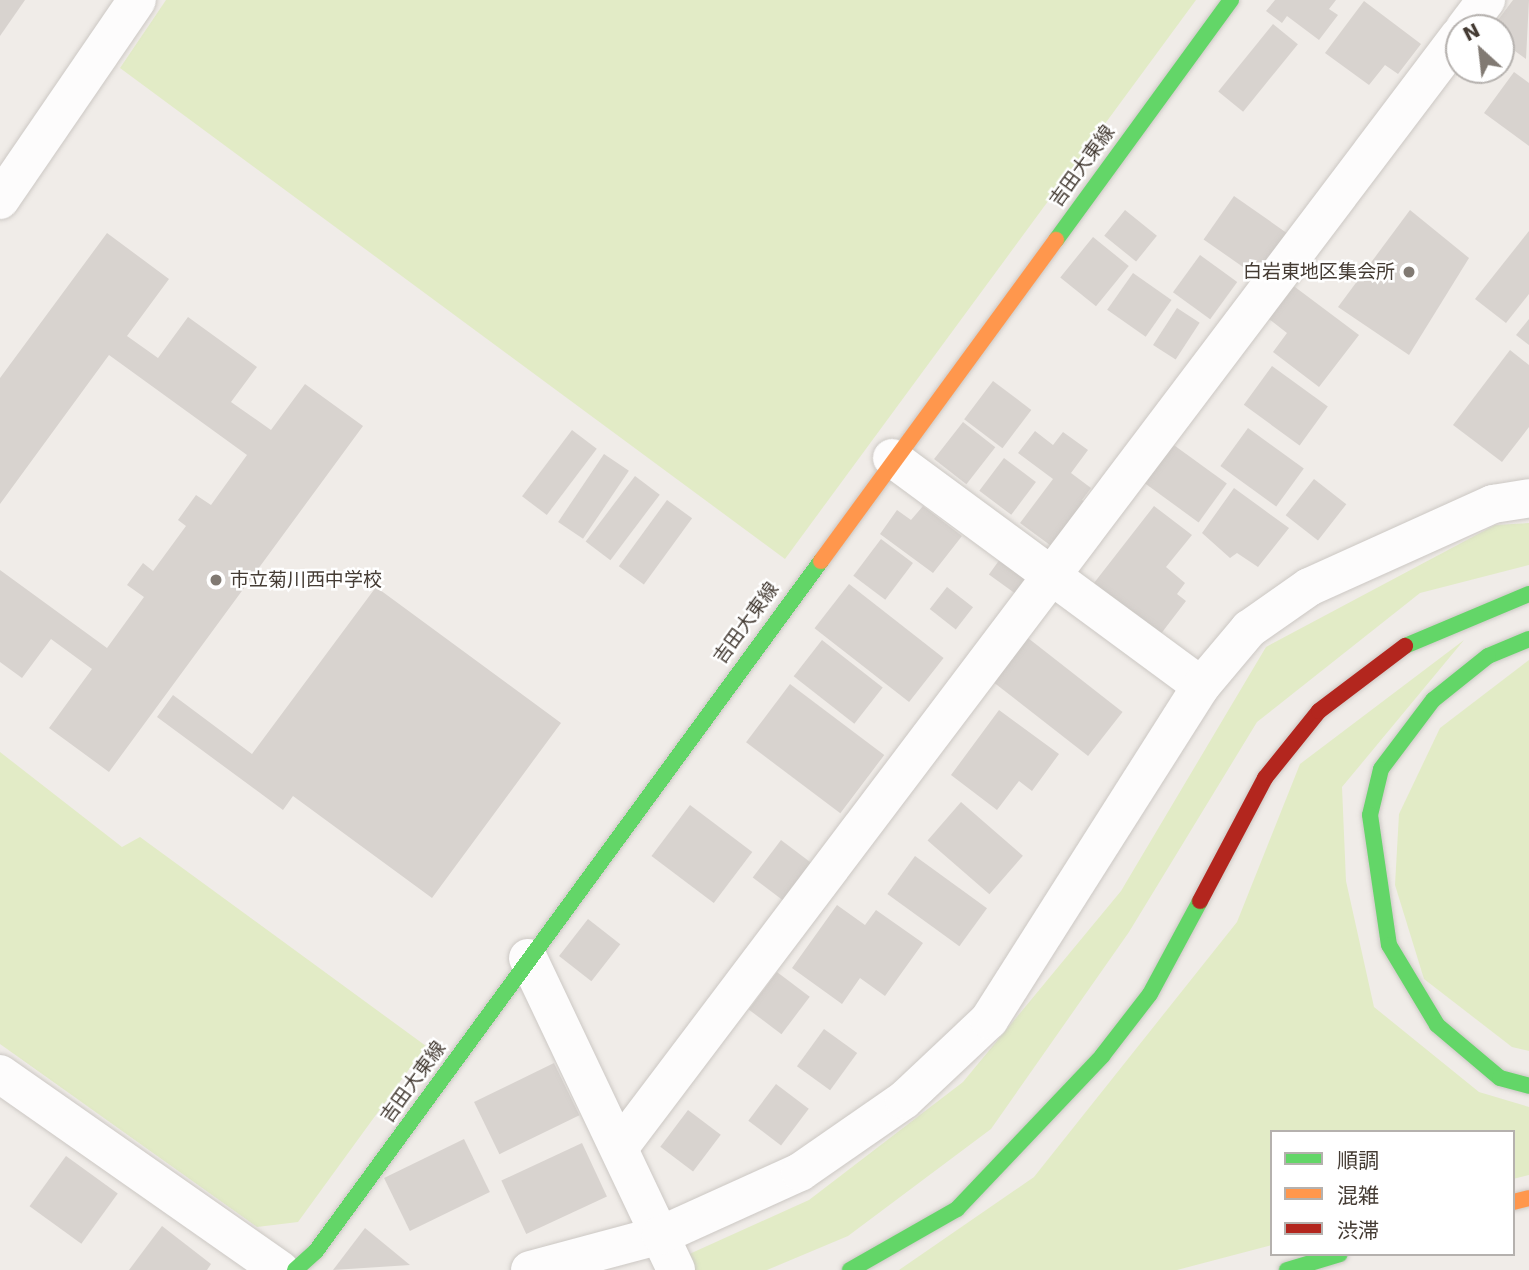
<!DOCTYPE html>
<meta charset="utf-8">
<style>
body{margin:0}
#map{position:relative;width:1529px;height:1270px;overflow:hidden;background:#f0ece8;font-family:"DejaVu Sans","Noto Sans JP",sans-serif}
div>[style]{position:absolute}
.green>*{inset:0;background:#e2ebc6}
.building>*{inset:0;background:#d8d3cf;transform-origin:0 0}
.roads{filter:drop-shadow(0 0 2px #ccc8c4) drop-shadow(0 0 2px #ccc8c4)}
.street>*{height:38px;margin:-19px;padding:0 19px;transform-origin:19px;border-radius:19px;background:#fdfcfc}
.fast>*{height:16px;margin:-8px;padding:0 8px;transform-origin:8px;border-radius:8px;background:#63d668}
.slow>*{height:16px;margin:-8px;padding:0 8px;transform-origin:8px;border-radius:8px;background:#ff974d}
.jam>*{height:16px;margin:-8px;padding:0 8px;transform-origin:8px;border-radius:8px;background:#b3261e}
.dots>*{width:19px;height:19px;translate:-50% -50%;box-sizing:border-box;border:4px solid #fff;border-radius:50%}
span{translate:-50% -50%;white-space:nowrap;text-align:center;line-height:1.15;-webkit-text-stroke:5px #fff;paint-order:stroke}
.street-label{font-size:19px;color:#453c34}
.poi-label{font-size:19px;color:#453c34}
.right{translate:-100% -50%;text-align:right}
.left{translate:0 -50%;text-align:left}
.legend{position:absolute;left:1270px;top:1130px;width:245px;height:126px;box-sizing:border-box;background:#fff;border:2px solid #b5b1ae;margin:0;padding:9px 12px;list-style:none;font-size:21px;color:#453c34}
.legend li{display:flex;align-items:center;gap:14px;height:35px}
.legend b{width:35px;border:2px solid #b5b1ae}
.north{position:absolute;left:1445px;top:14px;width:70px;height:70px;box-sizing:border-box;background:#fff;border:2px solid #b5b1ae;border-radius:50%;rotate:333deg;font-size:19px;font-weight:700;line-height:28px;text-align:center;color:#453c34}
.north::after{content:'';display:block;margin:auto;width:24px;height:32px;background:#817a73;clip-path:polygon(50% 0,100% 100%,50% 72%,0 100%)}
</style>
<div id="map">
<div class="green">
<div style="clip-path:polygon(166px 0,1196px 0,785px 559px,120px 68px)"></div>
<div style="clip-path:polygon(1529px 523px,1529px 565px,1420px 593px,1257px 722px,1129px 932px,991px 1129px,848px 1236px,767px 1270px,654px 1270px,809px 1200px,963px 1082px,1121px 891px,1266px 647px,1495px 525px)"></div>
<div style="clip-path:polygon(1464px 640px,1342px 787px,1346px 881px,1374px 1007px,1479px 1092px,1529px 1107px,1529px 1175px,1513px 1179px,1513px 1132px,1272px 1132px,1272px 1245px,1177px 1270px,899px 1270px,1034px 1177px,1237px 922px,1300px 764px)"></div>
<div style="clip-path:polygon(1529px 660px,1529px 1051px,1512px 1047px,1424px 979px,1395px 885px,1399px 814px,1440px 728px)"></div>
<div style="clip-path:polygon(0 752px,122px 847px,140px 837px,426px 1046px,298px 1222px,257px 1227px,0 1044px)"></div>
</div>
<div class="building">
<div style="clip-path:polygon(0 0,25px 0,0 36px)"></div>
<div style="clip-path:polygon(1275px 0,1336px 0,1329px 9px,1338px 15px,1319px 40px,1287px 16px,1282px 23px,1266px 11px)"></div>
<div style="clip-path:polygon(1513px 0,1529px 0,1526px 59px,1501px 41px,1501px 28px,1492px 28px)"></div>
<div style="clip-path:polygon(1364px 1px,1421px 44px,1398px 74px,1385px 65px,1369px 85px,1325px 53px)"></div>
<div style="left:1273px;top:24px;width:32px;height:87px;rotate:39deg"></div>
<div style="clip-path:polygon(1514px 72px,1529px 83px,1529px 146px,1484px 113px)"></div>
<div style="left:1234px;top:196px;width:67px;height:53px;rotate:35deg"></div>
<div style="left:1125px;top:210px;width:41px;height:33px;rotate:39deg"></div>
<div style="clip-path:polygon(1410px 210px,1469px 258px,1409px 355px,1338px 307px)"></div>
<div style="clip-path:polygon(1529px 231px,1529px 294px,1506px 323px,1475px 299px)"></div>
<div style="clip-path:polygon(107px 233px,169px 279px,127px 336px,158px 358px,188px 317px,257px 367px,231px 402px,271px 430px,305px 384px,363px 426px,109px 772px,49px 728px,92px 669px,51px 639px,22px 678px,0 662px,0 570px,107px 648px,144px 597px,127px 585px,143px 563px,153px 571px,186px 526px,178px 520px,196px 495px,211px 505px,247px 455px,109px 355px,0 504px,0 378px)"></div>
<div style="left:1093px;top:237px;width:46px;height:52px;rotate:39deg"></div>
<div style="left:1200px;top:255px;width:46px;height:46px;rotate:36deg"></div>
<div style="left:1133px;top:273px;width:47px;height:45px;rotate:35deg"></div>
<div style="clip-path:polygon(1291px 284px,1359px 335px,1319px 387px,1273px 352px,1287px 333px,1265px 316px)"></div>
<div style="left:1177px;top:308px;width:27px;height:44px;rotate:33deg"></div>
<div style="clip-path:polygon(1529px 319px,1529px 345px,1516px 335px)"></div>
<div style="clip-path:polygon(1510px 350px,1529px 365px,1529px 427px,1502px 462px,1453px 425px)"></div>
<div style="left:1272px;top:366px;width:69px;height:48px;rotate:36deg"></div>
<div style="left:993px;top:381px;width:48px;height:48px;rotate:37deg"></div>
<div style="left:963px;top:422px;width:41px;height:47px;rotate:38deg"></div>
<div style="left:1248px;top:428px;width:69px;height:47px;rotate:36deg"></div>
<div style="left:572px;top:430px;width:31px;height:83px;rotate:37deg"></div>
<div style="clip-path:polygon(1035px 431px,1053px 445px,1063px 432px,1088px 450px,1071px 473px,1091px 488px,1082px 500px,1088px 504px,1054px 548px,1020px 523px,1053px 479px,1018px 453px)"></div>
<div style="left:1171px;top:443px;width:69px;height:48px;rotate:36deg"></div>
<div style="left:604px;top:454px;width:30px;height:82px;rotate:34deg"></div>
<div style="left:1004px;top:458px;width:40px;height:41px;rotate:37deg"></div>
<div style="left:635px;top:476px;width:31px;height:82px;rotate:37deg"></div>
<div style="left:1314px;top:479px;width:41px;height:46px;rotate:38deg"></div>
<div style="clip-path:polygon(1234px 488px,1289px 528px,1258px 567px,1237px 553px,1230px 558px,1202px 533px)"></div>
<div style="left:667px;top:500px;width:31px;height:82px;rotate:36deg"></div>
<div style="clip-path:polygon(923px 506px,962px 536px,933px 573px,880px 534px,897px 510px,911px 520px)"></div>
<div style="clip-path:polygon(1154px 506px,1192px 535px,1166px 567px,1185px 583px,1177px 594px,1186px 601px,1160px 635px,1094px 583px)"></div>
<div style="left:881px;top:539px;width:40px;height:46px;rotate:37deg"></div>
<div style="left:1003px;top:555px;width:36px;height:24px;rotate:36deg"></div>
<div style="left:849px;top:584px;width:120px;height:56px;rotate:38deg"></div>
<div style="clip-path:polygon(376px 587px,561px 723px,432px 898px,293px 796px,283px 810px,157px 717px,173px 695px,252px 754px)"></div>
<div style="left:947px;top:587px;width:33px;height:28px;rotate:38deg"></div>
<div style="left:1028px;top:638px;width:120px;height:56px;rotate:38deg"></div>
<div style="left:822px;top:640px;width:77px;height:46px;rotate:38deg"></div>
<div style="left:790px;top:684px;width:118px;height:73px;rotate:37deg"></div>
<div style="clip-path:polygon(999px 710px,1059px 754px,1032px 791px,1019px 781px,997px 810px,951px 775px)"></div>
<div style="left:961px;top:802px;width:82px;height:51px;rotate:41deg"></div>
<div style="left:690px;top:805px;width:78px;height:64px;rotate:37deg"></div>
<div style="left:781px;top:840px;width:41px;height:47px;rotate:37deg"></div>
<div style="left:915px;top:856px;width:89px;height:47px;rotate:36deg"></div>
<div style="clip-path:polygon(837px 905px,865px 925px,876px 910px,923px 943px,885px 996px,860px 978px,842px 1004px,792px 968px)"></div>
<div style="left:588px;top:919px;width:41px;height:47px;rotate:38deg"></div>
<div style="left:777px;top:972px;width:41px;height:47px;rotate:37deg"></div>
<div style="left:824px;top:1029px;width:41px;height:46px;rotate:36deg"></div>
<div style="left:554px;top:1063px;width:58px;height:89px;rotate:64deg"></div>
<div style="left:776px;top:1084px;width:41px;height:46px;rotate:37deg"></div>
<div style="left:688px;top:1110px;width:41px;height:46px;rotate:37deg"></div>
<div style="left:464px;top:1139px;width:59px;height:89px;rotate:64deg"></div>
<div style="left:582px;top:1143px;width:59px;height:89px;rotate:65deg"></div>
<div style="left:66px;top:1156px;width:64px;height:62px;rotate:36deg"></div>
<div style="clip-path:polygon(162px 1226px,211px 1264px,207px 1270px,129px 1270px)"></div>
<div style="clip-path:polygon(365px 1228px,410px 1265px,333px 1270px)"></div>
</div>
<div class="roads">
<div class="street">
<div style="left:1465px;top:28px;width:35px;rotate:-53deg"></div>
<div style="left:0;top:200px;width:242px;rotate:-55.6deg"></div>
<div style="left:892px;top:458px;width:384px;rotate:36.4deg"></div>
<div style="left:528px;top:958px;width:345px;rotate:64.6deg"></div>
<div style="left:0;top:1074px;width:342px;rotate:35deg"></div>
<div style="left:619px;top:1148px;width:1394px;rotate:-52.93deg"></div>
<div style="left:530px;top:1270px;width:136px;rotate:-15deg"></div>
<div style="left:661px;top:1235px;width:153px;rotate:-24.4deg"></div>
<div style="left:800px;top:1172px;width:126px;rotate:-34.7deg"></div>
<div style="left:904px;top:1100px;width:117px;rotate:-43.3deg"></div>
<div style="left:989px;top:1020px;width:396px;rotate:-57.6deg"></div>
<div style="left:1201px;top:686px;width:75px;rotate:-49.9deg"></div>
<div style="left:1249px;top:629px;width:73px;rotate:-35deg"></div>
<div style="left:1309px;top:587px;width:202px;rotate:-24.3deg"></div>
<div style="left:1493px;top:504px;width:36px;rotate:-9deg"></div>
</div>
<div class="fast">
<div style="left:1056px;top:240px;width:297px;rotate:-53.9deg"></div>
<div style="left:1529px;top:639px;width:44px;rotate:157.5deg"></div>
<div style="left:1488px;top:656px;width:70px;rotate:141.3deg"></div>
<div style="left:1433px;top:700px;width:86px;rotate:127deg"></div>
<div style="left:1381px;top:769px;width:47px;rotate:103.4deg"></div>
<div style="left:1370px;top:815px;width:131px;rotate:81.7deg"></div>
<div style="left:1389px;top:945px;width:93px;rotate:59deg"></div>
<div style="left:1437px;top:1025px;width:82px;rotate:40.1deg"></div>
<div style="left:1500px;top:1078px;width:30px;rotate:15deg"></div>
<div style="left:1405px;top:646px;width:134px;rotate:-22.8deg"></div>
<div style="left:295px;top:1270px;width:28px;rotate:-42deg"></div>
<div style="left:316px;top:1251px;width:855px;rotate:-53.8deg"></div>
<div style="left:850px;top:1270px;width:123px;rotate:-29.7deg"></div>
<div style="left:957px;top:1209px;width:211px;rotate:-46.5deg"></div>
<div style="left:1102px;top:1056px;width:78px;rotate:-52.3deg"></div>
<div style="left:1150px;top:994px;width:106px;rotate:-61.7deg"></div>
<div style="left:1287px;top:1270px;width:55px;rotate:-16.8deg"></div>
</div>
<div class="slow">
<div style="left:821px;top:561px;width:398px;rotate:-53.8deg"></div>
<div style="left:1513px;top:1202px;width:16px;rotate:-14deg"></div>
</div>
<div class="jam">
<div style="left:1200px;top:901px;width:139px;rotate:-62.1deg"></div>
<div style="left:1265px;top:778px;width:86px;rotate:-51.1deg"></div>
<div style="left:1319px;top:711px;width:108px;rotate:-37.1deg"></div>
</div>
</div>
<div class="dots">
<div style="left:1409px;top:272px;background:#817a73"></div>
<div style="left:216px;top:580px;background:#817a73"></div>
</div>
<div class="street-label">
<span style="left:1082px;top:166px;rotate:-54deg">吉田大東線</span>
<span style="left:746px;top:623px;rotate:-54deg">吉田大東線</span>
<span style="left:413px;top:1082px;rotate:-54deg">吉田大東線</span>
</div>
<div class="poi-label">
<span class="right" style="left:1395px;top:272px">白岩東地区集会所</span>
<span class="left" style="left:230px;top:580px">市立菊川西中学校</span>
</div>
<ul class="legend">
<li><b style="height:9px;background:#63d668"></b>順調</li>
<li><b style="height:9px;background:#ff974d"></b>混雑</li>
<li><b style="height:9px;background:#b3261e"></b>渋滞</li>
</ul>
<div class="north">N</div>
</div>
